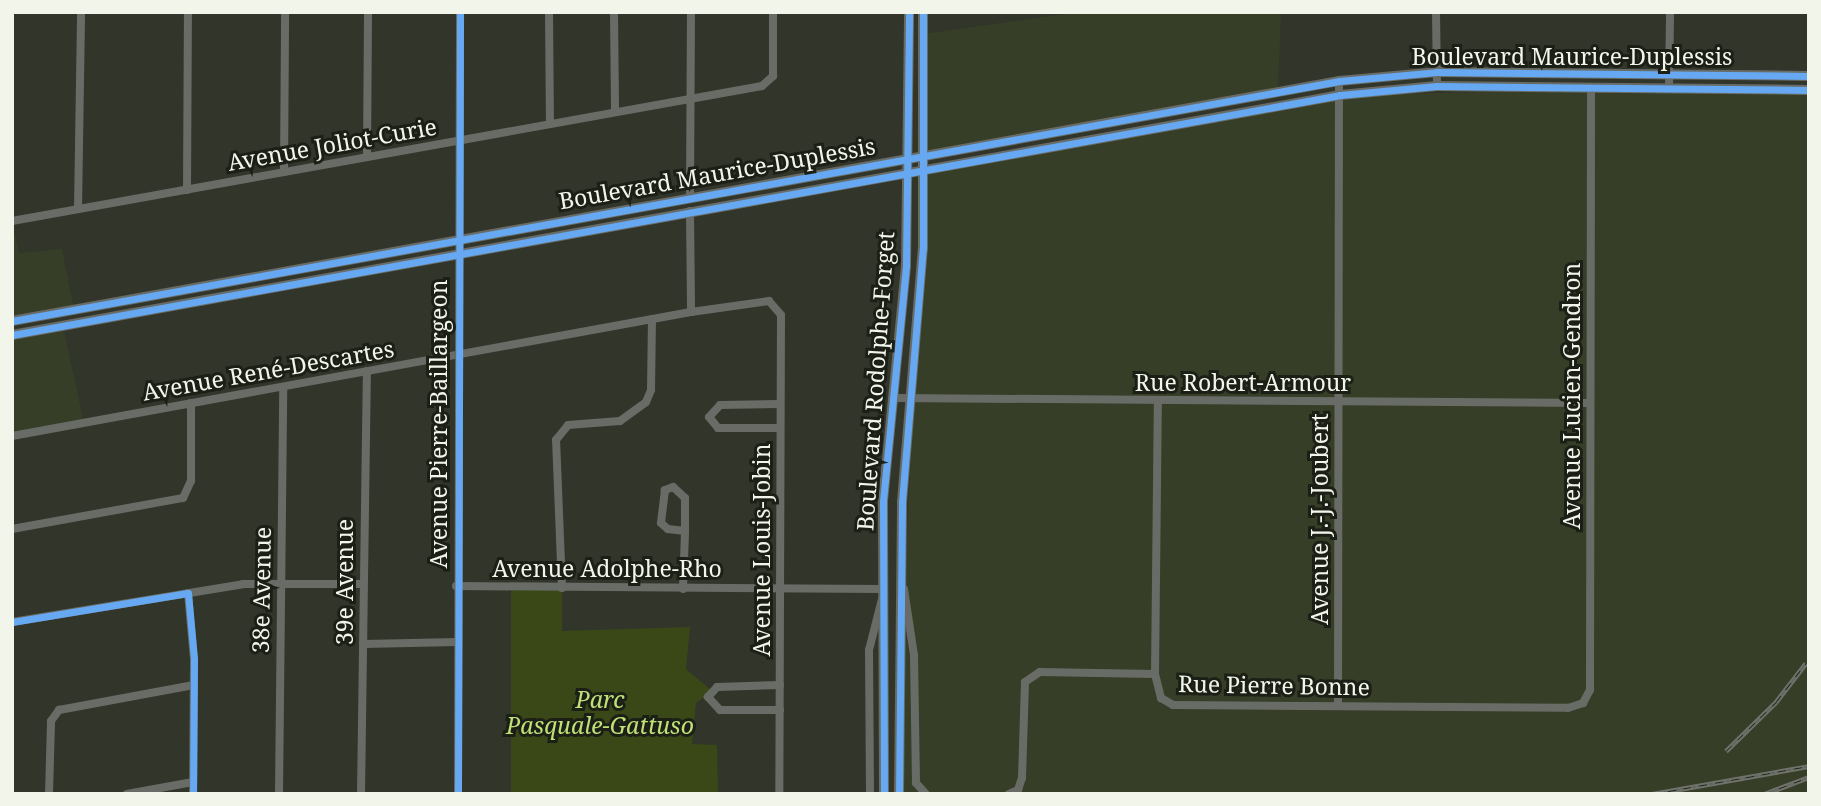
<!DOCTYPE html>
<meta charset="utf-8">
<style>
body{margin:0}
#map{position:relative;width:1821px;height:806px;overflow:hidden;background:#31352a;font-family:"Noto Serif",serif}
div>[style]{position:absolute}
.built>*{inset:0;background:#363e27}
.green>*{inset:0;background:#3a4817}
.minor>*{height:8px;margin:-4px;padding:0 4px;transform-origin:4px;border-radius:4px;background:#696c66}
.tertiary>*{height:10px;margin:-5px;padding:0 5px;transform-origin:5px;border-radius:5px;background:#696c66}
.rail>*{height:5px;margin-top:-2.5px;transform-origin:0;background:repeating-linear-gradient(90deg,#1c1f16 0 8px,#70726c 0 16px);box-sizing:border-box;border-block:2px solid #70726c}
.cycleway>*{height:7px;margin:-3.5px;padding:0 3.5px;transform-origin:3.5px;border-radius:3.5px;background:#66a8f1}
span{translate:-50% -50%;white-space:nowrap;text-align:center;line-height:1.15;-webkit-text-stroke:6px #1c1f16;paint-order:stroke}
.street-label{font-size:23px;color:#f2f6ea}
.park-label{font-size:23px;color:#bfe176;font-style:italic}
.frame{position:absolute;inset:0;border:14px solid #f2f6ea;pointer-events:none}
</style>
<div id="map">
<div class="built">
<div style="clip-path:polygon(1079px 12px,1281px 12px,1278px 91px,924px 154px,923px 34px)"></div>
<div style="clip-path:polygon(1669px 88px,1809px 90px,1809px 794px,896px 794px,923px 170px,1340px 95px)"></div>
<div style="clip-path:polygon(12px 221px,19px 253px,62px 249px,74px 310px,12px 321px)"></div>
<div style="clip-path:polygon(63px 326px,84px 423px,12px 436px,12px 335px)"></div>
</div>
<div class="green">
<div style="clip-path:polygon(511px 588px,562px 588px,562px 631px,690px 627px,686px 669px,712px 691px,696px 703px,692px 744px,717px 745px,718px 794px,511px 794px)"></div>
</div>
<div class="minor">
<div style="left:549px;top:12px;width:112px;rotate:89.5deg"></div>
<div style="left:614px;top:12px;width:100px;rotate:89.4deg"></div>
<div style="left:1436px;top:12px;width:74px;rotate:89.2deg"></div>
<div style="left:1669px;top:88px;width:76px;rotate:-89.2deg"></div>
<div style="left:367px;top:157px;width:145px;rotate:-89.6deg"></div>
<div style="left:284px;top:172px;width:160px;rotate:-89.6deg"></div>
<div style="left:187px;top:190px;width:178px;rotate:-89.7deg"></div>
<div style="left:690px;top:198px;width:186px;rotate:-89.7deg"></div>
<div style="left:78px;top:209px;width:197px;rotate:-89.1deg"></div>
<div style="left:690px;top:211px;width:101px;rotate:89.4deg"></div>
<div style="left:12px;top:221px;width:762px;rotate:-10.2deg"></div>
<div style="left:762px;top:86px;width:15px;rotate:-42deg"></div>
<div style="left:773px;top:76px;width:64px;rotate:-90deg"></div>
<div style="left:895px;top:398px;width:695px;rotate:0.41deg"></div>
<div style="left:780px;top:428px;width:62px;rotate:180deg"></div>
<div style="left:718px;top:428px;width:14px;rotate:-129deg"></div>
<div style="left:709px;top:417px;width:16px;rotate:-47deg"></div>
<div style="left:720px;top:405px;width:60px;rotate:-1deg"></div>
<div style="left:12px;top:436px;width:690px;rotate:-10.35deg"></div>
<div style="left:691px;top:312px;width:79px;rotate:-8deg"></div>
<div style="left:769px;top:301px;width:18px;rotate:49deg"></div>
<div style="left:781px;top:315px;width:479px;rotate:90.2deg"></div>
<div style="left:12px;top:529px;width:174px;rotate:-10.3deg"></div>
<div style="left:183px;top:498px;width:19px;rotate:-65deg"></div>
<div style="left:191px;top:481px;width:78px;rotate:-90deg"></div>
<div style="left:456px;top:586px;width:427px;rotate:0.4deg"></div>
<div style="left:562px;top:588px;width:148px;rotate:-92.3deg"></div>
<div style="left:556px;top:440px;width:19px;rotate:-51deg"></div>
<div style="left:568px;top:425px;width:52px;rotate:-4.4deg"></div>
<div style="left:620px;top:421px;width:32px;rotate:-36deg"></div>
<div style="left:646px;top:402px;width:13px;rotate:-67deg"></div>
<div style="left:651px;top:390px;width:71px;rotate:-89.2deg"></div>
<div style="left:683px;top:589px;width:58px;rotate:-88deg"></div>
<div style="left:685px;top:531px;width:33px;rotate:-90deg"></div>
<div style="left:685px;top:498px;width:16px;rotate:-137deg"></div>
<div style="left:673px;top:487px;width:9px;rotate:159deg"></div>
<div style="left:665px;top:490px;width:33px;rotate:97deg"></div>
<div style="left:661px;top:523px;width:9px;rotate:41deg"></div>
<div style="left:668px;top:529px;width:17px;rotate:7deg"></div>
<div style="left:904px;top:589px;width:67px;rotate:81.4deg"></div>
<div style="left:914px;top:655px;width:128px;rotate:89.1deg"></div>
<div style="left:916px;top:783px;width:15px;rotate:48deg"></div>
<div style="left:188px;top:593px;width:66px;rotate:84.8deg"></div>
<div style="left:194px;top:659px;width:135px;rotate:90.4deg"></div>
<div style="left:12px;top:622px;width:234px;rotate:-9.3deg"></div>
<div style="left:243px;top:584px;width:120px"></div>
<div style="left:363px;top:644px;width:95px;rotate:-1.2deg"></div>
<div style="left:1155px;top:674px;width:273px;rotate:-89.4deg"></div>
<div style="left:1338px;top:705px;width:624px;rotate:-89.91deg"></div>
<div style="left:780px;top:710px;width:60px;rotate:180deg"></div>
<div style="left:720px;top:710px;width:18px;rotate:-133deg"></div>
<div style="left:708px;top:697px;width:13px;rotate:-48deg"></div>
<div style="left:717px;top:687px;width:63px;rotate:-1.8deg"></div>
<div style="left:49px;top:794px;width:73px;rotate:-88.4deg"></div>
<div style="left:51px;top:721px;width:14px;rotate:-54deg"></div>
<div style="left:59px;top:710px;width:137px;rotate:-10.5deg"></div>
<div style="left:127px;top:794px;width:67px;rotate:-10.3deg"></div>
<div style="left:279px;top:794px;width:407px;rotate:-89.4deg"></div>
<div style="left:361px;top:794px;width:423px;rotate:-89.2deg"></div>
<div style="left:458px;top:794px;width:782px;rotate:-89.85deg"></div>
<div style="left:870px;top:794px;width:144px;rotate:-90.4deg"></div>
<div style="left:869px;top:650px;width:53px;rotate:-75.7deg"></div>
<div style="left:1009px;top:794px;width:10px;rotate:-24deg"></div>
<div style="left:1018px;top:790px;width:13px;rotate:-72deg"></div>
<div style="left:1022px;top:778px;width:96px;rotate:-88.2deg"></div>
<div style="left:1025px;top:682px;width:18px;rotate:-34deg"></div>
<div style="left:1040px;top:672px;width:115px;rotate:1deg"></div>
<div style="left:1155px;top:674px;width:25px;rotate:76deg"></div>
<div style="left:1161px;top:698px;width:14px;rotate:30deg"></div>
<div style="left:1173px;top:705px;width:395px;rotate:0.4deg"></div>
<div style="left:1568px;top:708px;width:16px;rotate:-18deg"></div>
<div style="left:1583px;top:703px;width:15px;rotate:-62deg"></div>
<div style="left:1590px;top:690px;width:603px;rotate:-89.9deg"></div>
</div>
<div class="tertiary">
<div style="left:12px;top:321px;width:1349px;rotate:-10.25deg"></div>
<div style="left:1339px;top:81px;width:98px;rotate:-5.2deg"></div>
<div style="left:1437px;top:72px;width:372px;rotate:0.6deg"></div>
<div style="left:12px;top:335px;width:1350px;rotate:-10.24deg"></div>
<div style="left:1340px;top:95px;width:97px;rotate:-5.3deg"></div>
<div style="left:1437px;top:86px;width:372px;rotate:0.6deg"></div>
<div style="left:884px;top:794px;width:293px;rotate:-90.2deg"></div>
<div style="left:883px;top:501px;width:237px;rotate:-84.4deg"></div>
<div style="left:906px;top:265px;width:253px;rotate:-89.3deg"></div>
<div style="left:899px;top:794px;width:292px;rotate:-89.4deg"></div>
<div style="left:902px;top:502px;width:255px;rotate:-85.3deg"></div>
<div style="left:923px;top:248px;width:236px;rotate:-90deg"></div>
</div>
<div class="rail">
<div style="left:1726px;top:751px;width:70px;rotate:-44.4deg"></div>
<div style="left:1776px;top:702px;width:49px;rotate:-52.4deg"></div>
<div style="left:1652px;top:794px;width:159px;rotate:-10.1deg"></div>
<div style="left:1764px;top:794px;width:48px;rotate:-20.7deg"></div>
</div>
<div class="cycleway">
<div style="left:12px;top:321px;width:1349px;rotate:-10.25deg"></div>
<div style="left:1339px;top:81px;width:98px;rotate:-5.2deg"></div>
<div style="left:1437px;top:72px;width:372px;rotate:0.6deg"></div>
<div style="left:12px;top:335px;width:1350px;rotate:-10.24deg"></div>
<div style="left:1340px;top:95px;width:97px;rotate:-5.3deg"></div>
<div style="left:1437px;top:86px;width:372px;rotate:0.6deg"></div>
<div style="left:12px;top:622px;width:178px;rotate:-9.4deg"></div>
<div style="left:188px;top:593px;width:66px;rotate:84.8deg"></div>
<div style="left:194px;top:659px;width:135px;rotate:90.4deg"></div>
<div style="left:458px;top:794px;width:782px;rotate:-89.85deg"></div>
<div style="left:884px;top:794px;width:293px;rotate:-90.2deg"></div>
<div style="left:883px;top:501px;width:237px;rotate:-84.4deg"></div>
<div style="left:906px;top:265px;width:253px;rotate:-89.3deg"></div>
<div style="left:899px;top:794px;width:292px;rotate:-89.4deg"></div>
<div style="left:902px;top:502px;width:255px;rotate:-85.3deg"></div>
<div style="left:923px;top:248px;width:236px;rotate:-90deg"></div>
</div>
<div class="street-label">
<span style="left:1572px;top:56px">Boulevard Maurice-Duplessis</span>
<span style="left:332px;top:144px;rotate:-10deg">Avenue Joliot-Curie</span>
<span style="left:717px;top:173px;rotate:-10deg">Boulevard Maurice-Duplessis</span>
<span style="left:268px;top:370px;rotate:-10deg">Avenue René-Descartes</span>
<span style="left:875px;top:381px;rotate:-86deg">Boulevard Rodolphe-Forget</span>
<span style="left:1243px;top:382px">Rue Robert-Armour</span>
<span style="left:1571px;top:396px;rotate:-90deg">Avenue Lucien-Gendron</span>
<span style="left:438px;top:424px;rotate:-90deg">Avenue Pierre-Baillargeon</span>
<span style="left:1319px;top:519px;rotate:-90deg">Avenue J.-J.-Joubert</span>
<span style="left:761px;top:550px;rotate:-90deg">Avenue Louis-Jobin</span>
<span style="left:607px;top:568px">Avenue Adolphe-Rho</span>
<span style="left:344px;top:582px;rotate:-90deg">39e Avenue</span>
<span style="left:261px;top:590px;rotate:-89deg">38e Avenue</span>
<span style="left:1274px;top:685px;rotate:1deg">Rue Pierre Bonne</span>
</div>
<div class="park-label">
<span style="left:600px;top:712px">Parc<br>Pasquale-Gattuso</span>
</div>
<div class="frame"></div>
</div>
